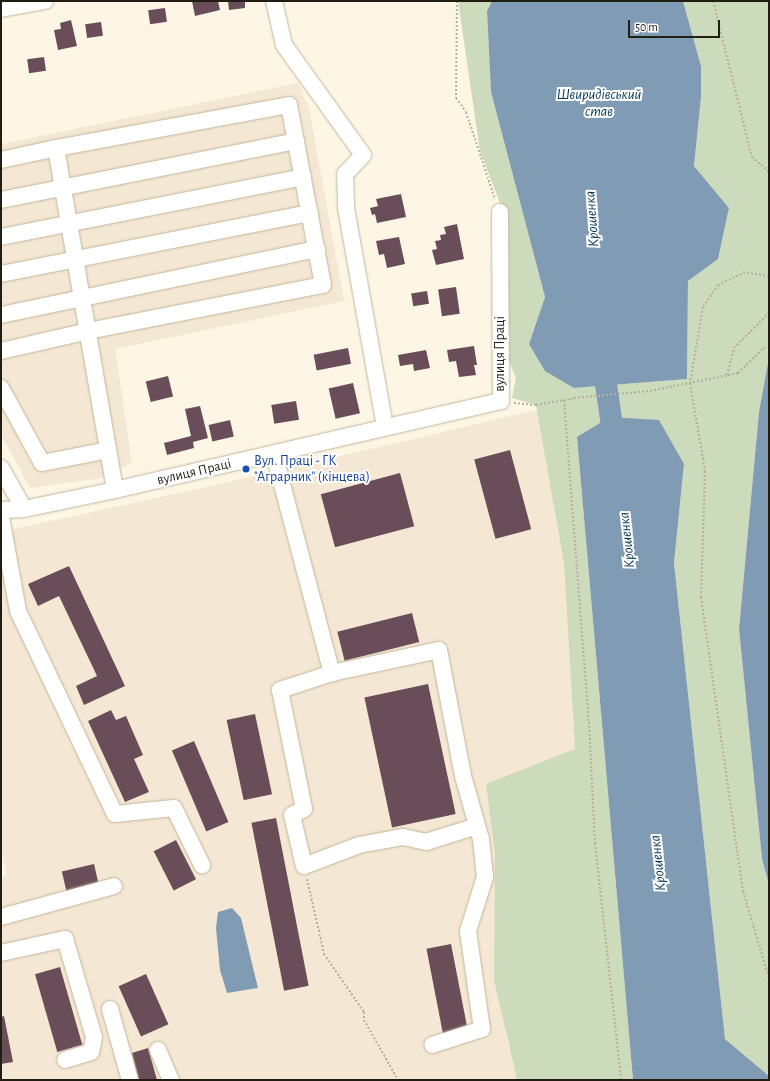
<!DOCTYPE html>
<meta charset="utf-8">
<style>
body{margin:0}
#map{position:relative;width:770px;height:1081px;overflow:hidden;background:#fdf6e5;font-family:"Alegreya Sans",sans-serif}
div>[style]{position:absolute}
.industrial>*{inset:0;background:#f4e7d3}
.green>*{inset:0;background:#ccdbbb}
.water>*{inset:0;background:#809cb4}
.river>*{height:22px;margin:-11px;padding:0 11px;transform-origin:11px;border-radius:11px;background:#809cb4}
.building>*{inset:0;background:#694e59;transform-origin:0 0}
.path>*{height:2px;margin-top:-1px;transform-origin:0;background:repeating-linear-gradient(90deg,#b6b0a1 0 2px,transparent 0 4px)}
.roads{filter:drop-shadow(0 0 1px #c2b79b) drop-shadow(0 0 1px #c2b79b)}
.minor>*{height:16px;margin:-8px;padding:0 8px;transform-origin:8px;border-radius:8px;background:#fff}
.dots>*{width:11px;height:11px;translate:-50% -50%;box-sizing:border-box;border:2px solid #fff;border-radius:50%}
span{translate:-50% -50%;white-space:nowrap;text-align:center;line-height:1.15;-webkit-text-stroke:4px #fff;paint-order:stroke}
.street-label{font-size:14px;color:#211d13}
.transit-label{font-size:14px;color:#164399}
.left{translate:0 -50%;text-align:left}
.water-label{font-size:15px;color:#043758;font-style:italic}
.frame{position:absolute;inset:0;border:2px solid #211d13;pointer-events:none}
.scale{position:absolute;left:628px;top:20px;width:92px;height:18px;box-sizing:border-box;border:2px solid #211d13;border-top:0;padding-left:5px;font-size:12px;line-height:14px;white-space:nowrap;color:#211d13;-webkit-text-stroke:3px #fff;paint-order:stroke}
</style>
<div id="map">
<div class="industrial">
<div style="clip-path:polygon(298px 83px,309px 108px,344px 301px,115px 349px,132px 463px,102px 478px,30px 488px,1px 434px,1px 144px)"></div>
<div style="clip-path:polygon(537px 410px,564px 564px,575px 749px,495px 853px,506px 1036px,517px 1080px,1px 1080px,1px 880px,7px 873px,1px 852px,1px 532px,256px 476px)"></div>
</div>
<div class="green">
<div style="clip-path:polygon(458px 1px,492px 1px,487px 11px,491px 92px,545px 297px,529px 344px,574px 388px,687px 379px,688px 281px,718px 259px,729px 208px,694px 166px,701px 97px,701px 66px,683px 1px,769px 1px,769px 275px,761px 274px,769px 276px,769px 357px,759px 412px,739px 629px,762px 859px,769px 885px,769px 1076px,725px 1039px,674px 563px,684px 464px,577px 437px,633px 1080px,517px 1080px,494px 980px,495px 853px,486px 784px,575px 749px,564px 564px,536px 405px,512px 398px,516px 378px,509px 361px,503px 211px,480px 151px)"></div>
</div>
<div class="water">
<div style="clip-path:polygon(492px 1px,683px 1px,701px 66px,701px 97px,694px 166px,729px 208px,718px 259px,688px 281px,687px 379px,574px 388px,545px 371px,529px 344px,545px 297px,491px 92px,487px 11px)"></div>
<div style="clip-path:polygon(769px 357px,769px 885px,762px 859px,739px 629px,759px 412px)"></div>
<div style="clip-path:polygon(610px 417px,659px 420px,684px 464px,674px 563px,725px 1039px,769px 1076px,769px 1080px,633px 1080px,577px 437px)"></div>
<div style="clip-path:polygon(232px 908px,241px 918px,258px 988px,227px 993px,220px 970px,216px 928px,218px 912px)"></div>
</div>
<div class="river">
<div style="left:602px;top:357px;width:90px;rotate:81.7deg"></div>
</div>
<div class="building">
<div style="clip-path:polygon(192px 1px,218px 1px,220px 10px,195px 16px)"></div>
<div style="clip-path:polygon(228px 1px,245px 1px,245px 8px,229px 10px)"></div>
<div style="left:165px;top:8px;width:14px;height:17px;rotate:82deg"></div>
<div style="clip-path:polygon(71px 20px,77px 46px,58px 50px,54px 30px,61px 29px,60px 23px)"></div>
<div style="left:101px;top:22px;width:14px;height:16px;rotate:82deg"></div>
<div style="left:44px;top:57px;width:14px;height:17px;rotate:82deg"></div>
<div style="clip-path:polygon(401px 194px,406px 217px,377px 223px,375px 214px,372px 215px,370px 208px,378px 206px,376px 199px)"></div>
<div style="clip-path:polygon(457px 224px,464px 259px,436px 265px,432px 250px,437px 249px,435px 241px,441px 240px,440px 235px,446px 234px,444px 227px)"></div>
<div style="clip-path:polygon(399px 237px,405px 264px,387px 268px,384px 254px,379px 255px,376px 241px)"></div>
<div style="left:456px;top:287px;width:27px;height:18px;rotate:82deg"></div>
<div style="left:427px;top:291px;width:13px;height:16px;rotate:81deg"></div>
<div style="clip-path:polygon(474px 346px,477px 365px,474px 365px,476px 375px,459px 377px,456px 361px,449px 362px,447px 350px)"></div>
<div style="left:348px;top:348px;width:16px;height:35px;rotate:79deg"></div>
<div style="clip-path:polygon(426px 350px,430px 368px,414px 371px,413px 364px,400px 366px,398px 355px)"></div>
<div style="left:168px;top:376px;width:21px;height:23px;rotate:76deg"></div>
<div style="left:353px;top:383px;width:31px;height:25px;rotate:77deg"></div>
<div style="left:296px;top:401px;width:19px;height:25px;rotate:81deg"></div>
<div style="clip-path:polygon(200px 406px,208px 438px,193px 442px,194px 448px,167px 455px,164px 443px,191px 436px,185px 409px)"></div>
<div style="left:230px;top:420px;width:17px;height:22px;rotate:77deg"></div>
<div style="left:510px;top:450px;width:82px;height:37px;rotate:75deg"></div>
<div style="left:400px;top:473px;width:55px;height:82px;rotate:75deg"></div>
<div style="clip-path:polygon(69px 566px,125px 686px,84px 705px,76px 686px,97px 676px,59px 596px,38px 606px,28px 584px)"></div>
<div style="left:412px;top:613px;width:30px;height:77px;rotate:76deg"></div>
<div style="left:428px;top:684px;width:133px;height:65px;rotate:78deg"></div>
<div style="clip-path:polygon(111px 710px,116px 720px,126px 716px,143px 755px,134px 759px,149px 792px,125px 802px,88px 721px)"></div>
<div style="left:255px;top:714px;width:82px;height:29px;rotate:78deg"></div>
<div style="left:194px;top:741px;width:88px;height:24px;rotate:67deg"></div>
<div style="left:276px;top:818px;width:171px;height:25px;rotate:79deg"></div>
<div style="left:176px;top:840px;width:44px;height:25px;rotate:63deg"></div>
<div style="left:94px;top:864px;width:22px;height:33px;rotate:77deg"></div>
<div style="left:451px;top:944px;width:86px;height:25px;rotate:79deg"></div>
<div style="left:60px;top:967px;width:81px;height:26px;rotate:74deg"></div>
<div style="left:146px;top:974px;width:55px;height:30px;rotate:66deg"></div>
<div style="clip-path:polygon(4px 1016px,13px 1062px,1px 1064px,1px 1017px)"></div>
<div style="clip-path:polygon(148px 1048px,157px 1080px,139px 1080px,132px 1053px)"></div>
</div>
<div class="path">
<div style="left:457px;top:1px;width:97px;rotate:90.6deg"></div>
<div style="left:456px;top:98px;width:17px;rotate:54deg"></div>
<div style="left:466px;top:112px;width:92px;rotate:71.6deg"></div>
<div style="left:713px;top:1px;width:161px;rotate:76deg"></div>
<div style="left:752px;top:157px;width:23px;rotate:41deg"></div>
<div style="left:769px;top:276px;width:24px;rotate:-171deg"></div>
<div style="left:745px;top:272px;width:30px;rotate:154deg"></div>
<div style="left:718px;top:285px;width:27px;rotate:124deg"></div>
<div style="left:703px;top:307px;width:77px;rotate:99.7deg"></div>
<div style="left:690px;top:383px;width:89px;rotate:80.3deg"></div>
<div style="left:705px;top:471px;width:126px;rotate:91.8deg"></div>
<div style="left:701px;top:597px;width:297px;rotate:81.9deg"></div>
<div style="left:743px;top:891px;width:91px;rotate:73.4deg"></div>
<div style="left:727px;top:375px;width:28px;rotate:-75deg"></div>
<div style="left:734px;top:348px;width:49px;rotate:-45deg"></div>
<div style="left:564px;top:400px;width:323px;rotate:85.6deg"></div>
<div style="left:589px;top:722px;width:121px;rotate:87.2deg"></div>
<div style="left:595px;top:843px;width:238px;rotate:83.7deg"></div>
<div style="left:514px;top:403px;width:22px;rotate:5deg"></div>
<div style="left:536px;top:405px;width:39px;rotate:-10deg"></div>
<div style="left:574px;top:398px;width:76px;rotate:-5.3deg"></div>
<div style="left:650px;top:391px;width:90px;rotate:-11.6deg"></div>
<div style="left:738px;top:373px;width:37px;rotate:-44deg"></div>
<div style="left:307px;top:879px;width:77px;rotate:77.2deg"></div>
<div style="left:324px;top:954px;width:70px;rotate:55.4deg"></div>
<div style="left:364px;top:1012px;width:8px;rotate:90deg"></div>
<div style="left:364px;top:1020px;width:69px;rotate:60.5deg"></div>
</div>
<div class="roads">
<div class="minor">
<div style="left:274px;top:1px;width:45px;rotate:77.2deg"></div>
<div style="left:284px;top:45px;width:135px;rotate:54.3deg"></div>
<div style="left:363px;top:155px;width:26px;rotate:133deg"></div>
<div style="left:345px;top:174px;width:34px;rotate:88deg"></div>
<div style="left:346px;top:208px;width:223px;rotate:79.9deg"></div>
<div style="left:1px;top:9px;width:45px;rotate:-10.3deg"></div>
<div style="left:1px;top:160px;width:56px;rotate:-12.3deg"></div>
<div style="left:56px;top:148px;width:347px;rotate:80.2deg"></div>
<div style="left:1px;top:200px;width:301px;rotate:-11.3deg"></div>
<div style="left:1px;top:237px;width:308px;rotate:-11.2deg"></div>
<div style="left:1px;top:274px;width:315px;rotate:-11.2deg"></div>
<div style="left:1px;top:315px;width:323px;rotate:-11.8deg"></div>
<div style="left:1px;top:351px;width:89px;rotate:-12.9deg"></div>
<div style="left:88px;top:331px;width:239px;rotate:-11.1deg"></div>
<div style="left:323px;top:285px;width:183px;rotate:-100.7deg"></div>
<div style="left:289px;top:105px;width:237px;rotate:169.5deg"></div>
<div style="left:1px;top:388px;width:85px;rotate:61.3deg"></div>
<div style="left:42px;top:463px;width:67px;rotate:-11.1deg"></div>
<div style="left:274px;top:454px;width:227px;rotate:75.2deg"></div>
<div style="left:332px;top:673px;width:109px;rotate:-12.1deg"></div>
<div style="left:439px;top:650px;width:128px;rotate:79.2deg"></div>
<div style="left:463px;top:776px;width:66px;rotate:74.1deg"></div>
<div style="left:481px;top:839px;width:38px;rotate:84deg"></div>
<div style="left:485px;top:877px;width:57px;rotate:107.5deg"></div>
<div style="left:468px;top:931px;width:99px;rotate:81.9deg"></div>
<div style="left:482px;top:1029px;width:52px;rotate:162.3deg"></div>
<div style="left:1px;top:468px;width:47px;rotate:60.7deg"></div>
<div style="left:1px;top:510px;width:23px;rotate:-2deg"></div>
<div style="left:24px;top:509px;width:93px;rotate:-11.8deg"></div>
<div style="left:115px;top:490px;width:396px;rotate:-13deg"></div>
<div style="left:501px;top:401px;width:189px;rotate:-90.3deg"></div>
<div style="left:1px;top:517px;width:96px;rotate:79.7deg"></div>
<div style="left:18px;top:611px;width:225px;rotate:64.5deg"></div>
<div style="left:115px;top:814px;width:59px;rotate:-5.8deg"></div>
<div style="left:174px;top:808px;width:64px;rotate:63.8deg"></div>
<div style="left:332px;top:673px;width:55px;rotate:161.9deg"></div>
<div style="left:280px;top:690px;width:121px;rotate:78.6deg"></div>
<div style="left:304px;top:809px;width:13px;rotate:153deg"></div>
<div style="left:292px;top:815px;width:52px;rotate:76.8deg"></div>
<div style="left:304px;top:866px;width:59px;rotate:-20.9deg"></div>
<div style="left:359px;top:845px;width:45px;rotate:-10.3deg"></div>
<div style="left:403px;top:837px;width:24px;rotate:12deg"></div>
<div style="left:426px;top:842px;width:53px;rotate:-17.4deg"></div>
<div style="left:1px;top:917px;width:117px;rotate:-15.3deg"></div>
<div style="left:1px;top:953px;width:66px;rotate:-12.3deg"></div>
<div style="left:65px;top:939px;width:102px;rotate:73.5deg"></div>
<div style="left:94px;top:1037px;width:15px;rotate:101deg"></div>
<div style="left:91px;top:1052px;width:27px;rotate:163deg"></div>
<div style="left:110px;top:1009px;width:74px;rotate:74.3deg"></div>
<div style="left:158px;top:1050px;width:33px;rotate:67deg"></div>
</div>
</div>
<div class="dots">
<div style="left:246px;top:469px;background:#1a4fb4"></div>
</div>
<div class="street-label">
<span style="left:500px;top:354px;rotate:-90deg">вулиця Праці</span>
<span style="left:194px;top:472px;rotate:-13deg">вулиця Праці</span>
</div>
<div class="transit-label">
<span class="left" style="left:254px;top:469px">Вул. Праці - ГК<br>"Аграрник" (кінцева)</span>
</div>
<div class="water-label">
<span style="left:599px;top:103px">Швиридівський<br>став</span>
<span style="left:592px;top:219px;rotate:-94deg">Крошенка</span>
<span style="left:627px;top:540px;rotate:-96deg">Крошенка</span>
<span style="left:658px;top:863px;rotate:-96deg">Крошенка</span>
</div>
<div class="frame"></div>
<div class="scale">50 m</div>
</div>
